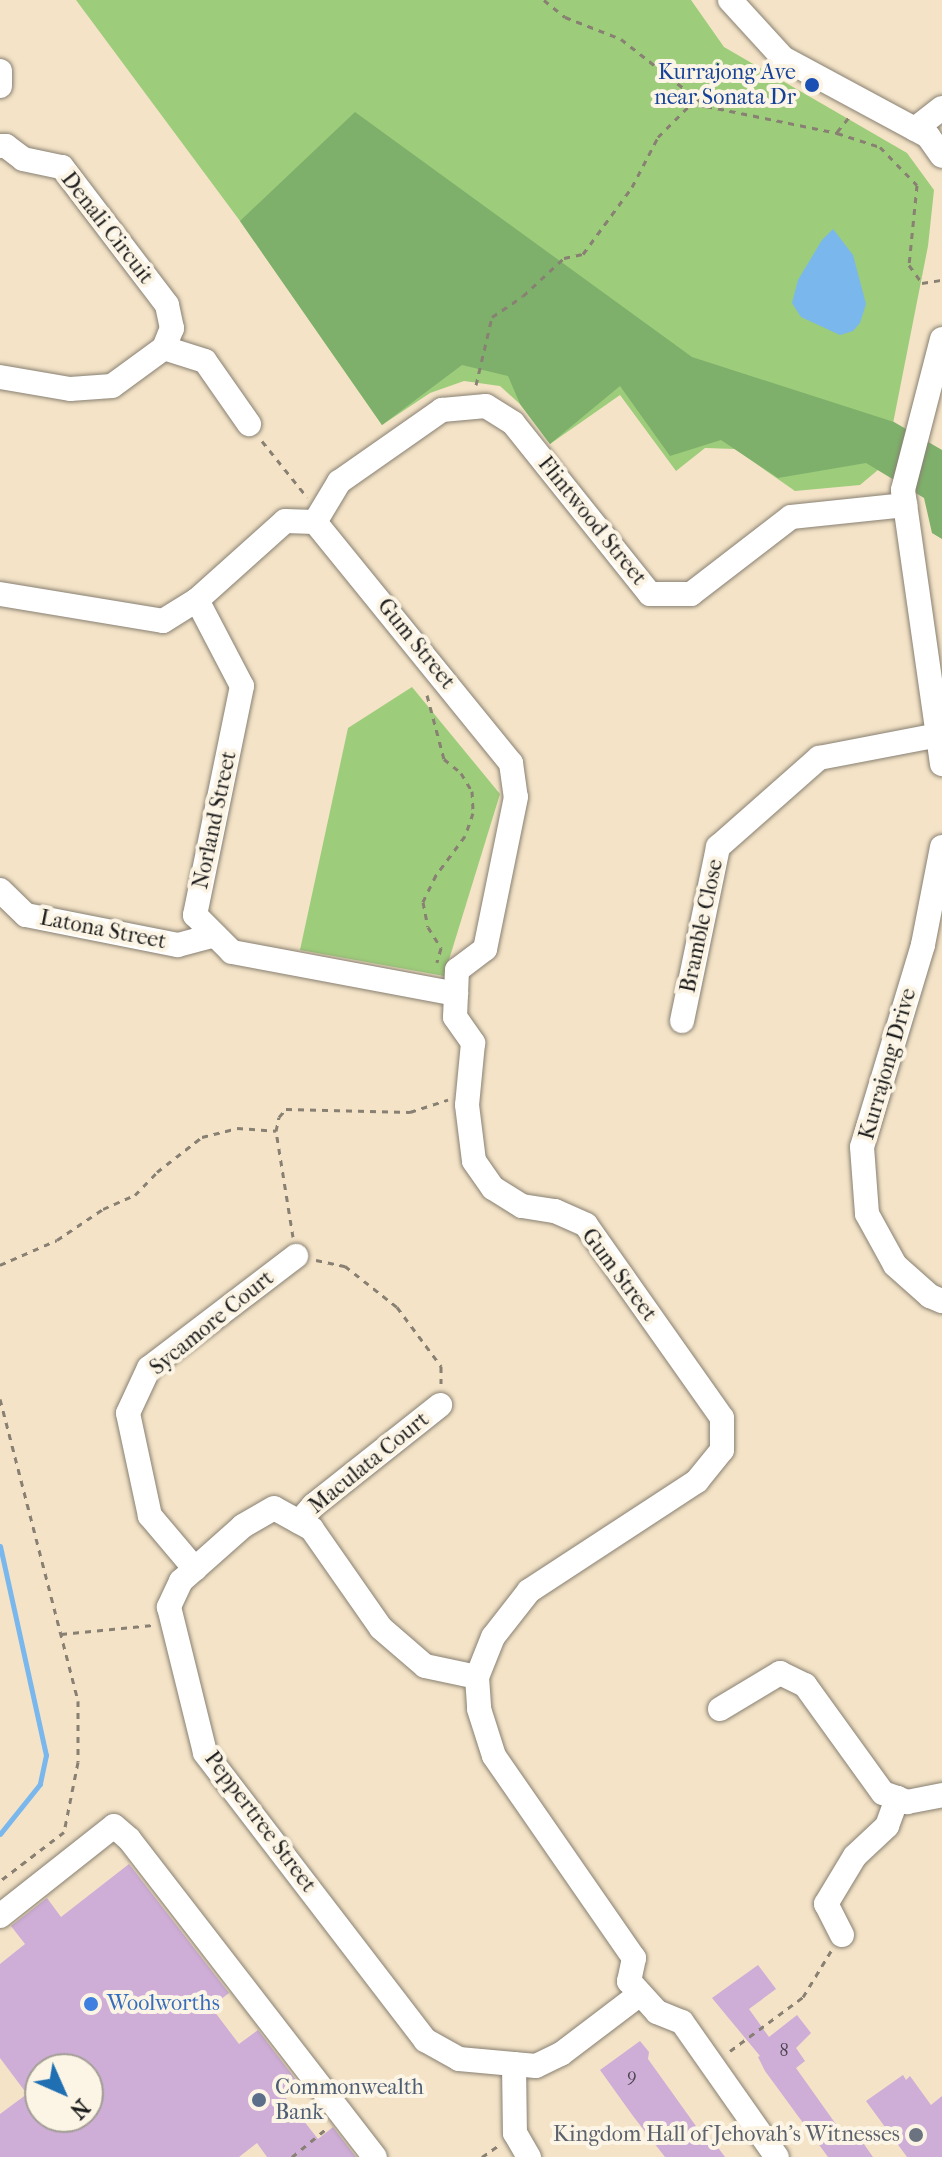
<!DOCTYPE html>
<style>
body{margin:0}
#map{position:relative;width:942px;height:2157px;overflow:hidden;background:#f4e3c7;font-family:"IM FELL French Canon",serif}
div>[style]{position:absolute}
.green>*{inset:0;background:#9dcc7b}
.forest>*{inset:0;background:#7eb06b}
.water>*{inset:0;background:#7ab7ed}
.stream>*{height:5px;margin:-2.5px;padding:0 2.5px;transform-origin:2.5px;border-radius:2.5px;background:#7ab7ed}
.building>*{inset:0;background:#ceadd7}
.path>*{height:3px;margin-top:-1.5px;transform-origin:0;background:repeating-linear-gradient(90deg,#888072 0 6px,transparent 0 12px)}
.roads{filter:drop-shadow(0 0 2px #888072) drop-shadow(0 0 2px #888072)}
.minor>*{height:24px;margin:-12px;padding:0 12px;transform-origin:12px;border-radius:12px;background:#fff}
.dots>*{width:22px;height:22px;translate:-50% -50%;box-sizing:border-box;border:4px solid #fcf5e5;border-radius:50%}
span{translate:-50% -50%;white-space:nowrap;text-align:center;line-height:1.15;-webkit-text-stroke:8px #fcf5e5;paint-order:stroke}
.number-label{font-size:18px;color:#48404b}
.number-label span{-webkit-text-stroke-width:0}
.transit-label{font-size:22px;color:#164399}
.right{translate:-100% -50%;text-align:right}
.street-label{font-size:22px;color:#1c1c1c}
.shop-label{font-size:22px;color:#366cbe}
.left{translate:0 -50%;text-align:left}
.service-label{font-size:22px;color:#4e5e75}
.worship-label{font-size:22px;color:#5b616d}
.north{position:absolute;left:24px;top:2053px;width:80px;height:80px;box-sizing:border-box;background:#fcf5e5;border:2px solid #a29e95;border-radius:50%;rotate:135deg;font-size:22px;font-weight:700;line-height:32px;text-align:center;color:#1c1c1c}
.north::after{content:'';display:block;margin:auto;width:28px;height:36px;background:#1f6fb2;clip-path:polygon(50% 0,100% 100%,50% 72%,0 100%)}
</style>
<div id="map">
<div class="green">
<div style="clip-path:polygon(76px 0,691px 0,724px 47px,907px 153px,934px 190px,928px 246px,885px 464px,860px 485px,795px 491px,735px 449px,705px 448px,676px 471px,620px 395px,550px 444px,520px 404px,500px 386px,464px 381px,430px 393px,382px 425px,240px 221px)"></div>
<div style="clip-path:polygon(412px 687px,500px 794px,444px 976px,300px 950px,348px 728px)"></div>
</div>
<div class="forest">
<div style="clip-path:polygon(355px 112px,692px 357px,894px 422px,942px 450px,942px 539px,932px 533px,924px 498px,866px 463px,778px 478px,721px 440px,670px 456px,620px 386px,550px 444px,520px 404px,508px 376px,462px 365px,382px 425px,240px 221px)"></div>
</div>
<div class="water">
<div style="clip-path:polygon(833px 229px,853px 255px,866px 304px,860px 323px,853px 331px,840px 335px,801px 317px,792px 303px,798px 280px,822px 240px)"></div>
</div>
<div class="stream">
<div style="left:0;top:1546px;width:214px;rotate:77.6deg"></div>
<div style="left:46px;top:1755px;width:30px;rotate:102deg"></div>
<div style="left:40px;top:1784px;width:64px;rotate:128.7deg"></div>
</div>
<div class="building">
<div style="clip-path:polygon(evenodd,129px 1864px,229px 1993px,211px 2007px,239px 2044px,258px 2030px,300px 2085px,285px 2097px,318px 2139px,333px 2127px,356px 2157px,267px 2157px,257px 2143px,239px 2157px,0 2157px,0 2114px,27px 2094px,0 2058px,0 1964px,25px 1944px,11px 1926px,47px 1898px,61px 1917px,129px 1864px,40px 2069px,88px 2069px,88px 2117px,40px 2117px,40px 2069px)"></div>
<div style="clip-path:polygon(758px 1965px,776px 1989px,749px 2009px,769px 2037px,797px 2015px,811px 2033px,796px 2048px,805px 2061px,796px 2068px,845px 2137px,854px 2130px,873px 2157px,828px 2157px,765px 2071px,758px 2057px,760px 2056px,712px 1998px)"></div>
<div style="clip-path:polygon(640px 2041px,649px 2052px,648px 2059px,706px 2140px,710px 2137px,725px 2157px,665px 2157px,633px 2116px,600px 2070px)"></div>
<div style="clip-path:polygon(903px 2075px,906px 2080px,910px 2076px,931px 2105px,942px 2096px,942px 2157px,907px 2157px,866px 2101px)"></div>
</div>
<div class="path">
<div style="left:544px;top:0;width:27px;rotate:39deg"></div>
<div style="left:565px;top:17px;width:60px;rotate:21.4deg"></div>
<div style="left:621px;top:39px;width:108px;rotate:38.2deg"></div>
<div style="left:706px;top:106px;width:134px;rotate:11.6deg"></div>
<div style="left:837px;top:133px;width:45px;rotate:18deg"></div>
<div style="left:880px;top:147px;width:53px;rotate:45.8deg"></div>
<div style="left:917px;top:185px;width:80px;rotate:95.7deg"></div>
<div style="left:909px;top:265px;width:22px;rotate:54deg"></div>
<div style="left:922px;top:283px;width:20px;rotate:-9deg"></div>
<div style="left:837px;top:132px;width:21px;rotate:-51deg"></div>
<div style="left:476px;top:385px;width:70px;rotate:-76.8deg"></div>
<div style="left:492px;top:317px;width:37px;rotate:-34deg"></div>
<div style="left:523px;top:296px;width:56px;rotate:-42.8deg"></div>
<div style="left:564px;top:258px;width:19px;rotate:-12deg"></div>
<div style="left:583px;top:254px;width:83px;rotate:-53.8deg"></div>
<div style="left:632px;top:187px;width:56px;rotate:-62.5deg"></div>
<div style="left:658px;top:137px;width:45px;rotate:-45deg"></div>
<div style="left:690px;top:105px;width:16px;rotate:4deg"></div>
<div style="left:262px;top:441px;width:72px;rotate:51.2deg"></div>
<div style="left:427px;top:695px;width:66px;rotate:75.1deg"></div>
<div style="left:444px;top:759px;width:22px;rotate:39deg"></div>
<div style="left:461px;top:773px;width:21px;rotate:59deg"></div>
<div style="left:472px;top:791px;width:22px;rotate:87deg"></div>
<div style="left:473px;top:813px;width:24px;rotate:109deg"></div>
<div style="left:465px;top:836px;width:49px;rotate:126.6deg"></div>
<div style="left:436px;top:875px;width:30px;rotate:116deg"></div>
<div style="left:423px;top:902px;width:25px;rotate:79deg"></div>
<div style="left:428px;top:927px;width:25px;rotate:58deg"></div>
<div style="left:441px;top:948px;width:15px;rotate:106deg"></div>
<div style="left:293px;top:1237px;width:107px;rotate:-99.1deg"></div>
<div style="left:276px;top:1131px;width:14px;rotate:-78deg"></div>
<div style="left:279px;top:1117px;width:11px;rotate:-49deg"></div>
<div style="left:286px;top:1109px;width:124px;rotate:1.4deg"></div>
<div style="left:410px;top:1112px;width:40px;rotate:-18deg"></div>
<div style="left:316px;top:1260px;width:30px;rotate:12deg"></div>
<div style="left:345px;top:1266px;width:66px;rotate:38.3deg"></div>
<div style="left:397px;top:1307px;width:74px;rotate:53.3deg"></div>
<div style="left:441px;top:1366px;width:18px;rotate:90deg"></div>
<div style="left:0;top:1265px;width:62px;rotate:-23.7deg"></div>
<div style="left:57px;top:1240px;width:55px;rotate:-34deg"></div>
<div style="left:103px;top:1209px;width:35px;rotate:-24deg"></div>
<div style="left:135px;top:1195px;width:32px;rotate:-46deg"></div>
<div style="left:157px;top:1172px;width:57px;rotate:-37.9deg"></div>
<div style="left:202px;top:1137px;width:36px;rotate:-14deg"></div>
<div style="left:237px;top:1128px;width:39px;rotate:4deg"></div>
<div style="left:0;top:1399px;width:312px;rotate:75.5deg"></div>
<div style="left:78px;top:1701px;width:61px;rotate:90deg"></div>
<div style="left:78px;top:1762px;width:71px;rotate:101.3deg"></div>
<div style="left:64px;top:1832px;width:81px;rotate:142.6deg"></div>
<div style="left:61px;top:1634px;width:92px;rotate:-5.6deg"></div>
<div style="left:730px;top:2051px;width:91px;rotate:-36.5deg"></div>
<div style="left:803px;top:1997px;width:54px;rotate:-58.7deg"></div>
<div style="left:292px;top:2157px;width:44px;rotate:-39.5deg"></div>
<div style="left:482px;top:2157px;width:21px;rotate:-35deg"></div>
</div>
<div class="roads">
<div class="minor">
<div style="left:730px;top:0;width:79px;rotate:47.6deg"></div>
<div style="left:783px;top:58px;width:165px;rotate:28.3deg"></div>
<div style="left:928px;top:136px;width:24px;rotate:55deg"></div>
<div style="left:0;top:71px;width:15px;rotate:90deg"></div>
<div style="left:915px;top:129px;width:34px;rotate:-38deg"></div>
<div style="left:0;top:146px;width:6px"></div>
<div style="left:6px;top:146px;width:21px;rotate:37deg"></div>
<div style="left:23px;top:159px;width:40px;rotate:12deg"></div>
<div style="left:62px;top:167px;width:173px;rotate:52.7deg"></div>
<div style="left:167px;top:305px;width:24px;rotate:78deg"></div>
<div style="left:172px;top:328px;width:22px;rotate:112deg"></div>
<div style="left:164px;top:348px;width:64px;rotate:143.8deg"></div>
<div style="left:112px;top:386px;width:42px;rotate:175.9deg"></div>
<div style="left:70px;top:389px;width:71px;rotate:-170.3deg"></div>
<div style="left:942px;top:339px;width:156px;rotate:104.5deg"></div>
<div style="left:903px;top:490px;width:277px;rotate:81.9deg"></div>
<div style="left:164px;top:348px;width:43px;rotate:17.6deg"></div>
<div style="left:205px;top:361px;width:77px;rotate:55.1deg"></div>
<div style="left:315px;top:522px;width:47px;rotate:-59deg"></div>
<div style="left:339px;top:482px;width:126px;rotate:-35deg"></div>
<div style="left:442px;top:410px;width:44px;rotate:-5.2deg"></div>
<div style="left:486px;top:406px;width:32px;rotate:32deg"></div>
<div style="left:513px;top:423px;width:219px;rotate:51.3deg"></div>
<div style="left:650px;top:594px;width:41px"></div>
<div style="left:691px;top:594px;width:126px;rotate:-37.6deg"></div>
<div style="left:791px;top:517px;width:115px;rotate:-6deg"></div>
<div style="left:0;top:594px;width:165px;rotate:9.4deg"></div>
<div style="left:163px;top:621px;width:40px;rotate:-32deg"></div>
<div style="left:197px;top:600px;width:118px;rotate:-41.9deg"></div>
<div style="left:285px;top:521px;width:30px;rotate:2deg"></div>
<div style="left:315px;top:522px;width:311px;rotate:50.9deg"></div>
<div style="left:511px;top:763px;width:34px;rotate:82deg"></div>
<div style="left:516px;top:797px;width:155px;rotate:101.5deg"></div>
<div style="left:485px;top:949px;width:35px;rotate:143deg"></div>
<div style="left:457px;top:970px;width:47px;rotate:92.4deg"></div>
<div style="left:455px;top:1017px;width:32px;rotate:55deg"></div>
<div style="left:473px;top:1043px;width:62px;rotate:95.5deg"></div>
<div style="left:467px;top:1105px;width:56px;rotate:82.9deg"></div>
<div style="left:474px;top:1161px;width:33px;rotate:55deg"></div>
<div style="left:493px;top:1188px;width:34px;rotate:32deg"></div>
<div style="left:522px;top:1206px;width:33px;rotate:9deg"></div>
<div style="left:555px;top:1211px;width:34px;rotate:24deg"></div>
<div style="left:586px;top:1225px;width:236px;rotate:54.8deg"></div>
<div style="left:722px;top:1418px;width:32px;rotate:90deg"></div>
<div style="left:722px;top:1450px;width:40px;rotate:129deg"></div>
<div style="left:697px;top:1481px;width:201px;rotate:146.8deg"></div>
<div style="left:529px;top:1591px;width:58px;rotate:128deg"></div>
<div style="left:493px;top:1637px;width:43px;rotate:111.8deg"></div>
<div style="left:477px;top:1677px;width:32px;rotate:86deg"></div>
<div style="left:479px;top:1709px;width:49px;rotate:72.3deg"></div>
<div style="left:494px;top:1756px;width:246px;rotate:55.3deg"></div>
<div style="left:634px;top:1958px;width:24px;rotate:102deg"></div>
<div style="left:629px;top:1981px;width:42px;rotate:47.9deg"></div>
<div style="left:657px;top:2012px;width:27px;rotate:22deg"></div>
<div style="left:682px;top:2022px;width:165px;rotate:54.9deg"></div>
<div style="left:197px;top:600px;width:97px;rotate:62.4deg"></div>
<div style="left:242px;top:686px;width:234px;rotate:101.6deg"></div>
<div style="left:195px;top:915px;width:52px;rotate:45deg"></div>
<div style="left:232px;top:952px;width:228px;rotate:10.6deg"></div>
<div style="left:942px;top:847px;width:100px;rotate:101deg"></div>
<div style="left:923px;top:945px;width:211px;rotate:106.8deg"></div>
<div style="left:862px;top:1147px;width:67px;rotate:85.7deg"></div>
<div style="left:867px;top:1214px;width:58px;rotate:61.2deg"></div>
<div style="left:895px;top:1265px;width:47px;rotate:41.5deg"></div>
<div style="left:930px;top:1296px;width:13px;rotate:23deg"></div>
<div style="left:0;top:890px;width:36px;rotate:44deg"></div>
<div style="left:26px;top:915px;width:155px;rotate:11.2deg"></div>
<div style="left:178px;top:945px;width:38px;rotate:-15deg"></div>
<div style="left:682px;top:1021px;width:178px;rotate:-78.3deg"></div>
<div style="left:718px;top:847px;width:135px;rotate:-41.4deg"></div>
<div style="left:819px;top:758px;width:121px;rotate:-10.9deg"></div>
<div style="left:299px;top:1522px;width:23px;rotate:-49deg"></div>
<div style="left:314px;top:1505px;width:161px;rotate:-38.4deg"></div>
<div style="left:195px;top:1569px;width:70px;rotate:-130.3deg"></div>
<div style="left:150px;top:1516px;width:105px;rotate:-102.1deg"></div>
<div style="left:128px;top:1413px;width:50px;rotate:-65deg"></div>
<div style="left:149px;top:1368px;width:185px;rotate:-37.3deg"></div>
<div style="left:477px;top:1677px;width:53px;rotate:-168.1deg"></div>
<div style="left:425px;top:1666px;width:58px;rotate:-139.2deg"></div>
<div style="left:381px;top:1628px;width:121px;rotate:-124.9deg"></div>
<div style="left:312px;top:1529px;width:43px;rotate:-151.1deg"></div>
<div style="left:274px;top:1508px;width:36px;rotate:150deg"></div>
<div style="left:243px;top:1526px;width:83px;rotate:138.4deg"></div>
<div style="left:181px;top:1581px;width:29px;rotate:115deg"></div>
<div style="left:169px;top:1607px;width:150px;rotate:76.1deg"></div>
<div style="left:205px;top:1753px;width:362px;rotate:52.5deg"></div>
<div style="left:425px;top:2040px;width:39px;rotate:29deg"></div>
<div style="left:459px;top:2059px;width:77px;rotate:5.2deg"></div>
<div style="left:536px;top:2066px;width:28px;rotate:-26deg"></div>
<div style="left:561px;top:2054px;width:99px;rotate:-37.2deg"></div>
<div style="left:720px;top:1709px;width:70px;rotate:-31deg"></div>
<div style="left:780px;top:1673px;width:28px;rotate:26deg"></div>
<div style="left:805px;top:1685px;width:133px;rotate:54.2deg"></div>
<div style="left:883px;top:1793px;width:15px;rotate:20deg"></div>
<div style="left:0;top:1916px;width:145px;rotate:-38.3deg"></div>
<div style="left:114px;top:1826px;width:20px;rotate:41deg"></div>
<div style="left:129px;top:1839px;width:402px;rotate:52.3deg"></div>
<div style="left:842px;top:1935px;width:35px;rotate:-117deg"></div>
<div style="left:826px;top:1904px;width:56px;rotate:-58.9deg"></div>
<div style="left:855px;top:1856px;width:44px;rotate:-43.2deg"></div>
<div style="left:887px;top:1826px;width:30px;rotate:-70deg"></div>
<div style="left:897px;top:1798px;width:11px;rotate:22deg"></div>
<div style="left:907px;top:1802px;width:36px;rotate:-11deg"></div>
<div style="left:514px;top:2064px;width:69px;rotate:89.2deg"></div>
<div style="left:515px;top:2133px;width:28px;rotate:60deg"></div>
</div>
</div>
<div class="dots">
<div style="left:812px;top:85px;background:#1a4fb4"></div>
<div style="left:91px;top:2004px;background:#3f7fe0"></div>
<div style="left:259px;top:2100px;background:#5c6f8a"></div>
<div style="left:916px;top:2135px;background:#6b7280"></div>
</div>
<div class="number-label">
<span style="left:784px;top:2051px">8</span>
<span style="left:632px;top:2076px">9</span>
</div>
<div class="transit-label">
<span class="right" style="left:796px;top:85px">Kurrajong Ave<br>near Sonata Dr</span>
</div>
<div class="street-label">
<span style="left:107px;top:228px;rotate:52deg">Denali Circuit</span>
<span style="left:592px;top:521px;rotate:51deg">Flintwood Street</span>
<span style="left:416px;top:644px;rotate:51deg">Gum Street</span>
<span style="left:215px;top:820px;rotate:-78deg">Norland Street</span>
<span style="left:702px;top:926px;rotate:-78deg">Bramble Close</span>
<span style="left:103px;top:930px;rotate:11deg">Latona Street</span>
<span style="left:888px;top:1064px;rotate:-74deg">Kurrajong Drive</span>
<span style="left:619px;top:1275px;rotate:53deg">Gum Street</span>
<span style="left:212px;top:1323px;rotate:-39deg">Sycamore Court</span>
<span style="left:369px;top:1463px;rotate:-39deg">Maculata Court</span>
<span style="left:260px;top:1822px;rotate:53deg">Peppertree Street</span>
</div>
<div class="shop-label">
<span class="left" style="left:107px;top:2004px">Woolworths</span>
</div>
<div class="service-label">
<span class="left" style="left:275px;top:2100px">Commonwealth<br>Bank</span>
</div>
<div class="worship-label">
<span class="right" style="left:900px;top:2135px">Kingdom Hall of Jehovah's Witnesses</span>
</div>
<div class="north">N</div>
</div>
